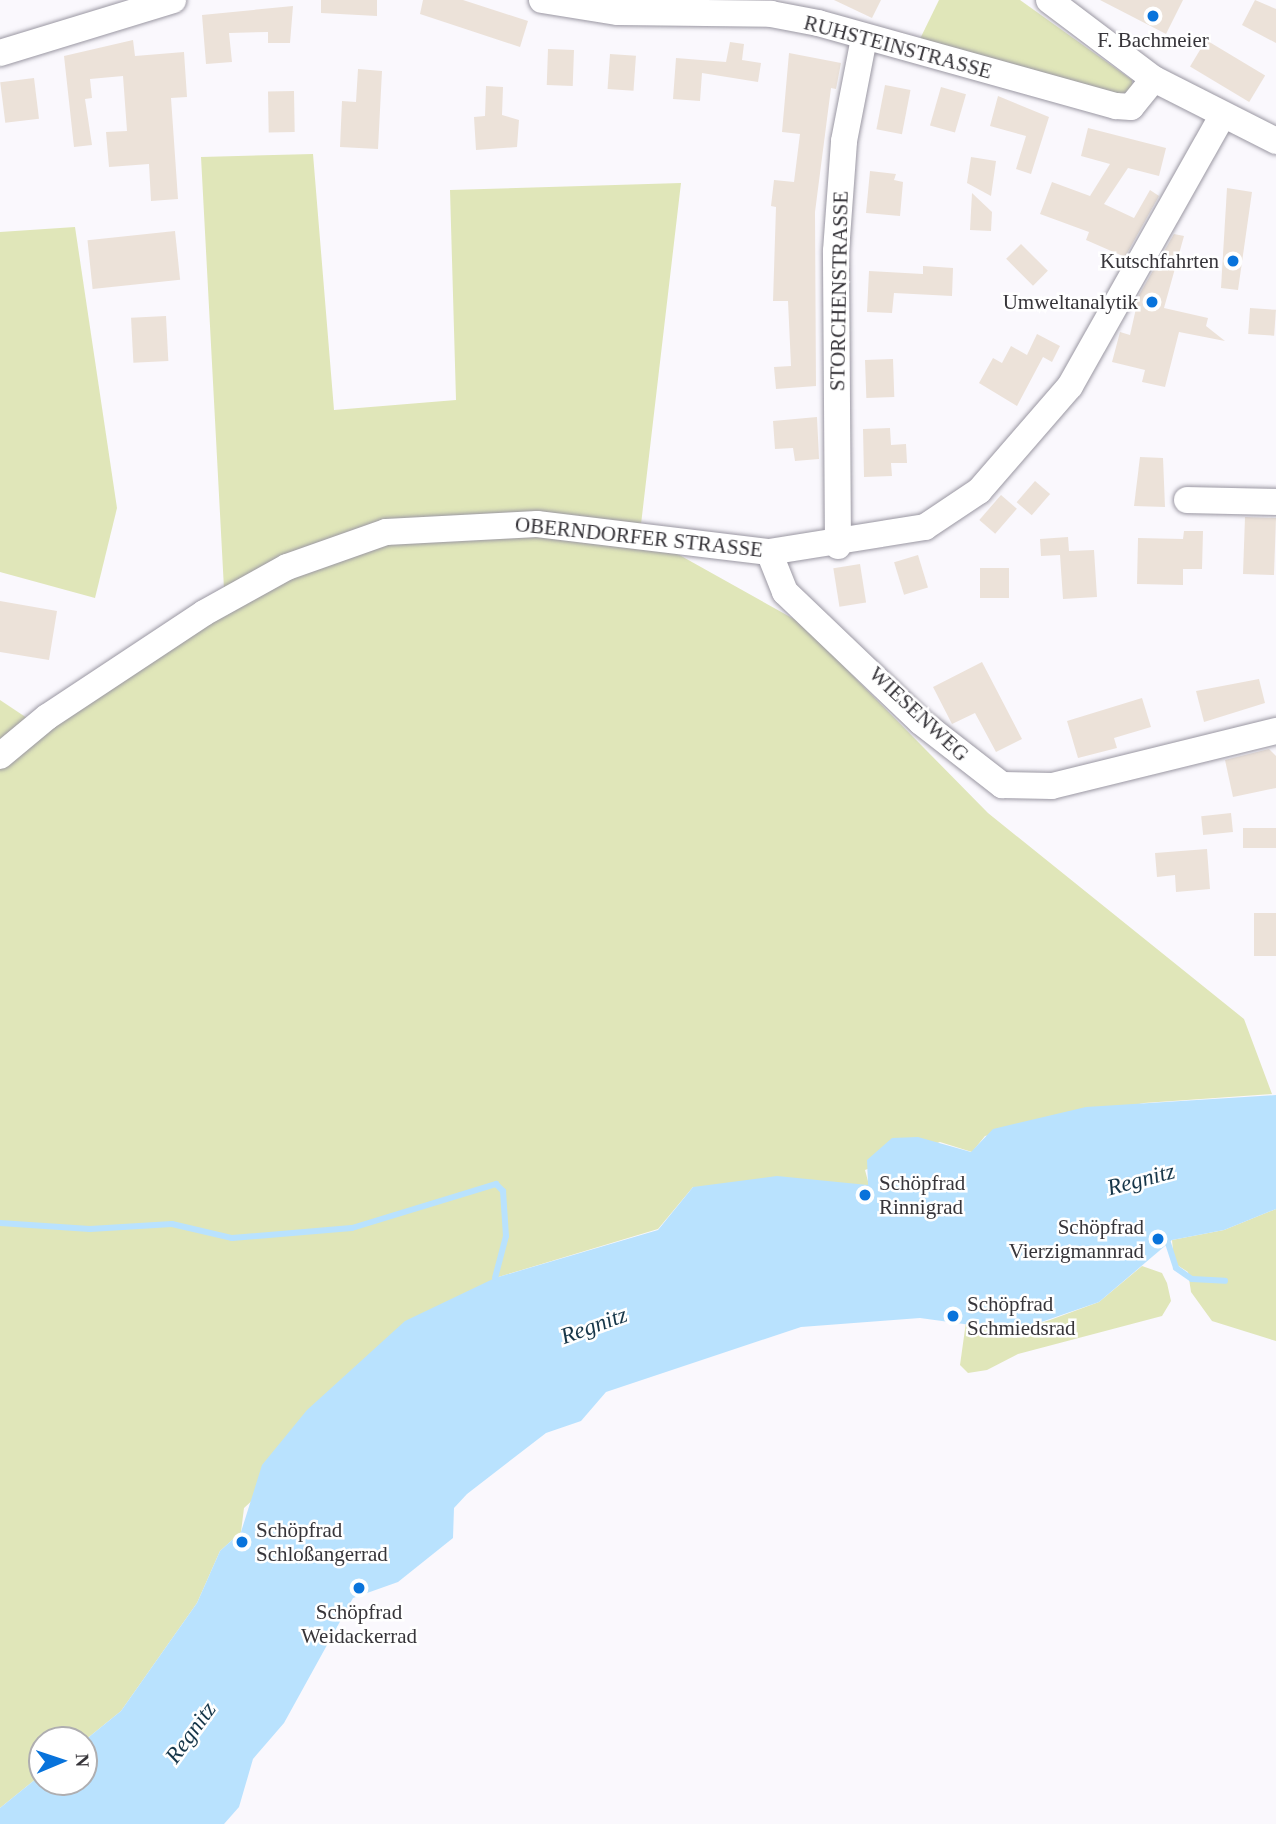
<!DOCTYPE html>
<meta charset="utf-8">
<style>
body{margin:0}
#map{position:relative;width:1276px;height:1824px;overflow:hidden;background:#faf8fd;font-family:"Times New Roman",serif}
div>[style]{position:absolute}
.green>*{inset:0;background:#e0e6b9}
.water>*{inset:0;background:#b9e2fe}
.stream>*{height:6px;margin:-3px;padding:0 3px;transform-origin:3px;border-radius:3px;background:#b9e2fe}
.building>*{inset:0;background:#ece2d9;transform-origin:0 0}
.roads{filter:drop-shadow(0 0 2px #9a97a2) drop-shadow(0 0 2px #9a97a2)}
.minor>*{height:26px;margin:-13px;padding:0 13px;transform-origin:13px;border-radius:13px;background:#fff}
.dots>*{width:19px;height:19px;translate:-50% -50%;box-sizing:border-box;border:4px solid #fff;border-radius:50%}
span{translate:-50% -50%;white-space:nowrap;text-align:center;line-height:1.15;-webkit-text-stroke:5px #fff;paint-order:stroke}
.poi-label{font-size:21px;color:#37353a}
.right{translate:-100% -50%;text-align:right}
.left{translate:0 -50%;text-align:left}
.street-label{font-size:21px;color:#37353a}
.water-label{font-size:23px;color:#163649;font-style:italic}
.north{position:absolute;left:28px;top:1726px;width:70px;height:70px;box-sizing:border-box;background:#fff;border:2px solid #afaeb0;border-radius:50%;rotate:88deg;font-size:19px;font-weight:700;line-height:28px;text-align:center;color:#37353a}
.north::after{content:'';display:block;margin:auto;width:24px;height:32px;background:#0873db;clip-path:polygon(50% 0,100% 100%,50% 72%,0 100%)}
</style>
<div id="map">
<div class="green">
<div style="clip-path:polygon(939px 0,1020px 0,1132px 80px,1133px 88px,1119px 96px,919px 41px)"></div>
<div style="clip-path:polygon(313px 154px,334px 410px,456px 400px,450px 190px,681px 183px,640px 533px,801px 623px,988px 813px,1244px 1019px,1272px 1094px,1144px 1103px,985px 1136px,972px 1152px,940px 1142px,865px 1170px,869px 1185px,693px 1187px,658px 1229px,495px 1278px,244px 1508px,241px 1532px,220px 1551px,197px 1603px,121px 1711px,84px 1741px,42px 1740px,42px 1774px,0 1808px,0 700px,42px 728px,224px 589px,201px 157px)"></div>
<div style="clip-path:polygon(75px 227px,117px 508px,95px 598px,0 572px,0 232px)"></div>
<div style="clip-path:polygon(1276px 1209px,1276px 1341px,1212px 1321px,1191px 1292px,1188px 1272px,1174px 1263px,1172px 1240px,1224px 1230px)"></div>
<div style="clip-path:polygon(1142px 1266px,1162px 1273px,1167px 1283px,1171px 1301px,1162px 1316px,1018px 1354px,987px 1370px,968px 1373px,960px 1365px,966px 1322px,1015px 1331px,1050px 1320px,1099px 1302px)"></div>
</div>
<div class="water">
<div style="clip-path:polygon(1276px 1095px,1276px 1209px,1224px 1230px,1172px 1240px,1099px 1302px,1015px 1331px,920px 1318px,801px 1327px,606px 1392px,581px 1421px,546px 1433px,467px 1494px,454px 1508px,453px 1538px,398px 1582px,353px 1598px,284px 1723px,253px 1759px,239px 1807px,224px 1824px,0 1824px,0 1808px,42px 1774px,42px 1782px,84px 1782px,84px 1741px,121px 1711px,197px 1603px,220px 1551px,241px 1532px,262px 1465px,307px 1410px,405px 1321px,495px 1278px,658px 1230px,693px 1187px,777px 1176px,868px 1185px,867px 1160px,892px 1138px,918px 1137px,971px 1152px,993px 1129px,1086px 1107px)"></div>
</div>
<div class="stream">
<div style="left:0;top:1223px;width:90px;rotate:3.8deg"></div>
<div style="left:90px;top:1229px;width:82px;rotate:-3.5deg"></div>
<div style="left:172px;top:1224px;width:62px;rotate:13.1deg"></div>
<div style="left:232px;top:1238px;width:120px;rotate:-4.8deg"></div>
<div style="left:352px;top:1228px;width:151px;rotate:-17deg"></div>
<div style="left:496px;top:1184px;width:10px;rotate:45deg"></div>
<div style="left:503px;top:1191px;width:45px;rotate:86.2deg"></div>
<div style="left:506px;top:1236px;width:43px;rotate:104.7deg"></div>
<div style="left:1167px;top:1240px;width:29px;rotate:72deg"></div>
<div style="left:1176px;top:1268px;width:19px;rotate:35deg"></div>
<div style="left:1192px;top:1279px;width:33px;rotate:3deg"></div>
</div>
<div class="building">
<div style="clip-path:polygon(321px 0,377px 0,377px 16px,321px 13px)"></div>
<div style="clip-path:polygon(423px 0,463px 0,528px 21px,520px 47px,420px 14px)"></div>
<div style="clip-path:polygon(834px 0,881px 0,872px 18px)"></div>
<div style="clip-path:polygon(1100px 0,1183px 0,1166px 34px)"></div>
<div style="clip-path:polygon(1255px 0,1276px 9px,1276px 43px,1242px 25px)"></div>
<div style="clip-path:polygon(293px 6px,290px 43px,268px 43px,268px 32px,229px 33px,232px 62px,206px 64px,202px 15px)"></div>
<div style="clip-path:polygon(133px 40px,135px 56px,184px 52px,187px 97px,171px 98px,178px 199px,151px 201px,149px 164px,109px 167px,106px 132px,127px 131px,123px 76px,90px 79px,92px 98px,85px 99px,92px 145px,74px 147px,64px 56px)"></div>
<div style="left:1206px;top:40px;width:69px;height:31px;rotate:31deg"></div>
<div style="clip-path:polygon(730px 42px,744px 44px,742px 60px,761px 63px,758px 82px,702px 73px,700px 101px,673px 99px,676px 58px,726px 62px)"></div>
<div style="left:548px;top:49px;width:26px;height:36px;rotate:2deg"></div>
<div style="clip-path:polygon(789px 53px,841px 63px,836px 89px,831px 88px,815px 212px,816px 386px,776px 389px,774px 367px,791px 366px,788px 301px,773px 301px,776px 207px,771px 206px,774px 180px,794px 182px,800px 134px,782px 132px)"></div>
<div style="left:610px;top:54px;width:26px;height:35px;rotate:4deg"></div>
<div style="clip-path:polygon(358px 69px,382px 71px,378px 149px,340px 147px,342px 101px,356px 102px)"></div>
<div style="left:34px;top:78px;width:41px;height:34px;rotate:83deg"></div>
<div style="left:885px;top:85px;width:26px;height:45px;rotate:11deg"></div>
<div style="clip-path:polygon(486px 86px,503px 87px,502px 115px,519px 120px,517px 147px,476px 150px,474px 117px,485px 116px)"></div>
<div style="left:941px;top:87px;width:26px;height:40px;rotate:16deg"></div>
<div style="left:294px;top:91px;width:41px;height:26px;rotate:89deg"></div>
<div style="clip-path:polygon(998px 96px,1049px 117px,1031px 174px,1016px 169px,1026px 136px,990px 126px)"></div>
<div style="clip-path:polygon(1088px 128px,1166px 148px,1159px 176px,1128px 168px,1104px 204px,1134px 218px,1150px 190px,1159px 196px,1125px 257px,1086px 240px,1089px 232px,1040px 214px,1052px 182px,1090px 196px,1110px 164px,1081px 156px)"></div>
<div style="clip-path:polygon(971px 157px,996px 161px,991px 196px,967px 183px)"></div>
<div style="clip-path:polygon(870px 171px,896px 174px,894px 180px,903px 182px,900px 216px,866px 213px)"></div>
<div style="clip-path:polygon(1227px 188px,1252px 192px,1238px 290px,1221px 288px)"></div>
<div style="clip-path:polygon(972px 193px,992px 212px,991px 231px,970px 230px)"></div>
<div style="left:175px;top:231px;width:49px;height:88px;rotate:84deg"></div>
<div style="clip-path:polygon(1174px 234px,1184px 236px,1164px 308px,1208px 318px,1206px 326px,1225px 341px,1179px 332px,1165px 387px,1142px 382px,1145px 370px,1112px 362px,1120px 332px,1130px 335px,1139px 295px)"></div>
<div style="left:1021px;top:244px;width:38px;height:21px;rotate:45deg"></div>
<div style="clip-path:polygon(923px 266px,953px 268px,952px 296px,894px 293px,892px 313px,867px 312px,869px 271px,923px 274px)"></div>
<div style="left:1250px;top:308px;width:26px;height:26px;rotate:4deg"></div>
<div style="left:166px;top:316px;width:45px;height:35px;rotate:87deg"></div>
<div style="clip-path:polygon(1037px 334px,1060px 346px,1052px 362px,1043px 357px,1017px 406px,979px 383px,993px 358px,1002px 363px,1011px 346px,1027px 355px)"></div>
<div style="left:893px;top:359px;width:38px;height:28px;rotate:88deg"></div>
<div style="clip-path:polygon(817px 417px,819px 459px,795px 461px,793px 448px,775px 449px,773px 421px)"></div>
<div style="clip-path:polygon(890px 428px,891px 445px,906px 444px,907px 463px,891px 463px,892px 476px,864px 477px,863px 429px)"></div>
<div style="clip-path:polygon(1140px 457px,1163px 458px,1165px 507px,1134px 506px)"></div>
<div style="left:1035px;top:481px;width:20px;height:28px;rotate:41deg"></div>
<div style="left:1001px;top:495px;width:21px;height:33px;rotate:41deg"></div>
<div style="left:1245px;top:517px;width:31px;height:57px;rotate:2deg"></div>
<div style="clip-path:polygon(1184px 531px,1203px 531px,1202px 569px,1183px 569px,1183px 585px,1137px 584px,1138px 538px,1183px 539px)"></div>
<div style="clip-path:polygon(1068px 537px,1069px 551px,1094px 550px,1097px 597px,1063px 599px,1060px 555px,1041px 556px,1040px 539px)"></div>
<div style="left:918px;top:555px;width:34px;height:25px;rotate:73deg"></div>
<div style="left:860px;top:564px;width:39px;height:27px;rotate:81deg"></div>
<div style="left:980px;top:568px;width:29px;height:30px"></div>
<div style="clip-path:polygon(0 601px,57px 611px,49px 660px,0 652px)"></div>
<div style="clip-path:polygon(982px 662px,1022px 739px,996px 752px,975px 713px,952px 724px,933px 687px)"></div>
<div style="clip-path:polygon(1259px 679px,1265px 703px,1204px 722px,1196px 691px)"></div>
<div style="clip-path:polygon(1142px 698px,1151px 727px,1114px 738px,1117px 748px,1078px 758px,1067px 721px)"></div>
<div style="clip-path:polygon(1269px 749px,1276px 756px,1276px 788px,1233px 797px,1225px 760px)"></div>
<div style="left:1231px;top:813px;width:19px;height:30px;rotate:84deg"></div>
<div style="left:1276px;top:828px;width:20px;height:33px;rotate:90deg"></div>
<div style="clip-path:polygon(1207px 849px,1210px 889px,1176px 892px,1175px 875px,1157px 877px,1155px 853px)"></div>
<div style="left:1276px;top:913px;width:43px;height:22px;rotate:90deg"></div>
</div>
<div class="roads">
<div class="minor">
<div style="left:542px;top:0;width:77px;rotate:9deg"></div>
<div style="left:618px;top:12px;width:153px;rotate:0.7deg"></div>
<div style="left:771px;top:14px;width:48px;rotate:10.8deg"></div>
<div style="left:818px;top:23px;width:309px;rotate:15.6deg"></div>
<div style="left:1116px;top:106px;width:15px;rotate:4deg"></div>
<div style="left:1131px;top:107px;width:36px;rotate:-51deg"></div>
<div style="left:1049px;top:0;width:131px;rotate:37deg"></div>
<div style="left:1154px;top:79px;width:137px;rotate:26.9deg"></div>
<div style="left:0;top:53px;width:181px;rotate:-17deg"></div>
<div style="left:1187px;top:500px;width:89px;rotate:1.3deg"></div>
<div style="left:838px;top:546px;width:295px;rotate:-90.4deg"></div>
<div style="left:836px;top:251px;width:110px;rotate:-85.8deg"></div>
<div style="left:844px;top:141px;width:105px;rotate:-79deg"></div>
<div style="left:769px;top:552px;width:43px;rotate:68.2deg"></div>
<div style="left:785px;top:592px;width:188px;rotate:43.7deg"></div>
<div style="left:921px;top:722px;width:103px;rotate:37.9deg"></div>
<div style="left:1002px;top:785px;width:50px;rotate:1.1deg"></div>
<div style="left:1052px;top:786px;width:231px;rotate:-13.8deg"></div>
<div style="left:0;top:756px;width:61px;rotate:-39.7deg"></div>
<div style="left:47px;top:717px;width:188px;rotate:-33.5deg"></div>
<div style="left:204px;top:613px;width:95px;rotate:-29deg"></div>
<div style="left:287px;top:567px;width:105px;rotate:-19.5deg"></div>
<div style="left:386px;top:532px;width:151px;rotate:-3deg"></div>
<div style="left:537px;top:524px;width:234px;rotate:6.9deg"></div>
<div style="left:769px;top:552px;width:158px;rotate:-9.1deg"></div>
<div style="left:925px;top:527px;width:65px;rotate:-33.7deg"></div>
<div style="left:979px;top:491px;width:139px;rotate:-49.1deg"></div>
<div style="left:1070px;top:386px;width:308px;rotate:-60.6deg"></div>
</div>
</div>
<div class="dots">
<div style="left:1153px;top:16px;background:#0873db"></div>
<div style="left:1233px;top:261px;background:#0873db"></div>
<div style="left:1152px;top:302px;background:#0873db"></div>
<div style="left:865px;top:1195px;background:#0873db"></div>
<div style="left:1158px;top:1239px;background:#0873db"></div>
<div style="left:953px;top:1316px;background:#0873db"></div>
<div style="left:242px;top:1542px;background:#0873db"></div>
<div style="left:359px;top:1588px;background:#0873db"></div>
</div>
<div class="poi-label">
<span style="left:1153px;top:40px">F. Bachmeier</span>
<span class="right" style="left:1219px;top:261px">Kutschfahrten</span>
<span class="right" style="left:1138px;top:302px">Umweltanalytik</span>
<span class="left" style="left:879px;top:1195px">Schöpfrad<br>Rinnigrad</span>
<span class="right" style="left:1144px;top:1239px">Schöpfrad<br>Vierzigmannrad</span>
<span class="left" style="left:967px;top:1316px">Schöpfrad<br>Schmiedsrad</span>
<span class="left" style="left:256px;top:1542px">Schöpfrad<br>Schloßangerrad</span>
<span style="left:359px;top:1624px">Schöpfrad<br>Weidackerrad</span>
</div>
<div class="street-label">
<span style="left:898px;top:47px;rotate:15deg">RUHSTEINSTRASSE</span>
<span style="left:839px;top:291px;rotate:-89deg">STORCHENSTRASSE</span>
<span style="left:639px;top:537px;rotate:6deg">OBERNDORFER STRASSE</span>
<span style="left:919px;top:714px;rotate:43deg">WIESENWEG</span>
</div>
<div class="water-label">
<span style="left:1141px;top:1180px;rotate:-15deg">Regnitz</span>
<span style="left:594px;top:1326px;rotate:-20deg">Regnitz</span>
<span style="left:191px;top:1733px;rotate:-54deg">Regnitz</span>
</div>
<div class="north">N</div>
</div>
